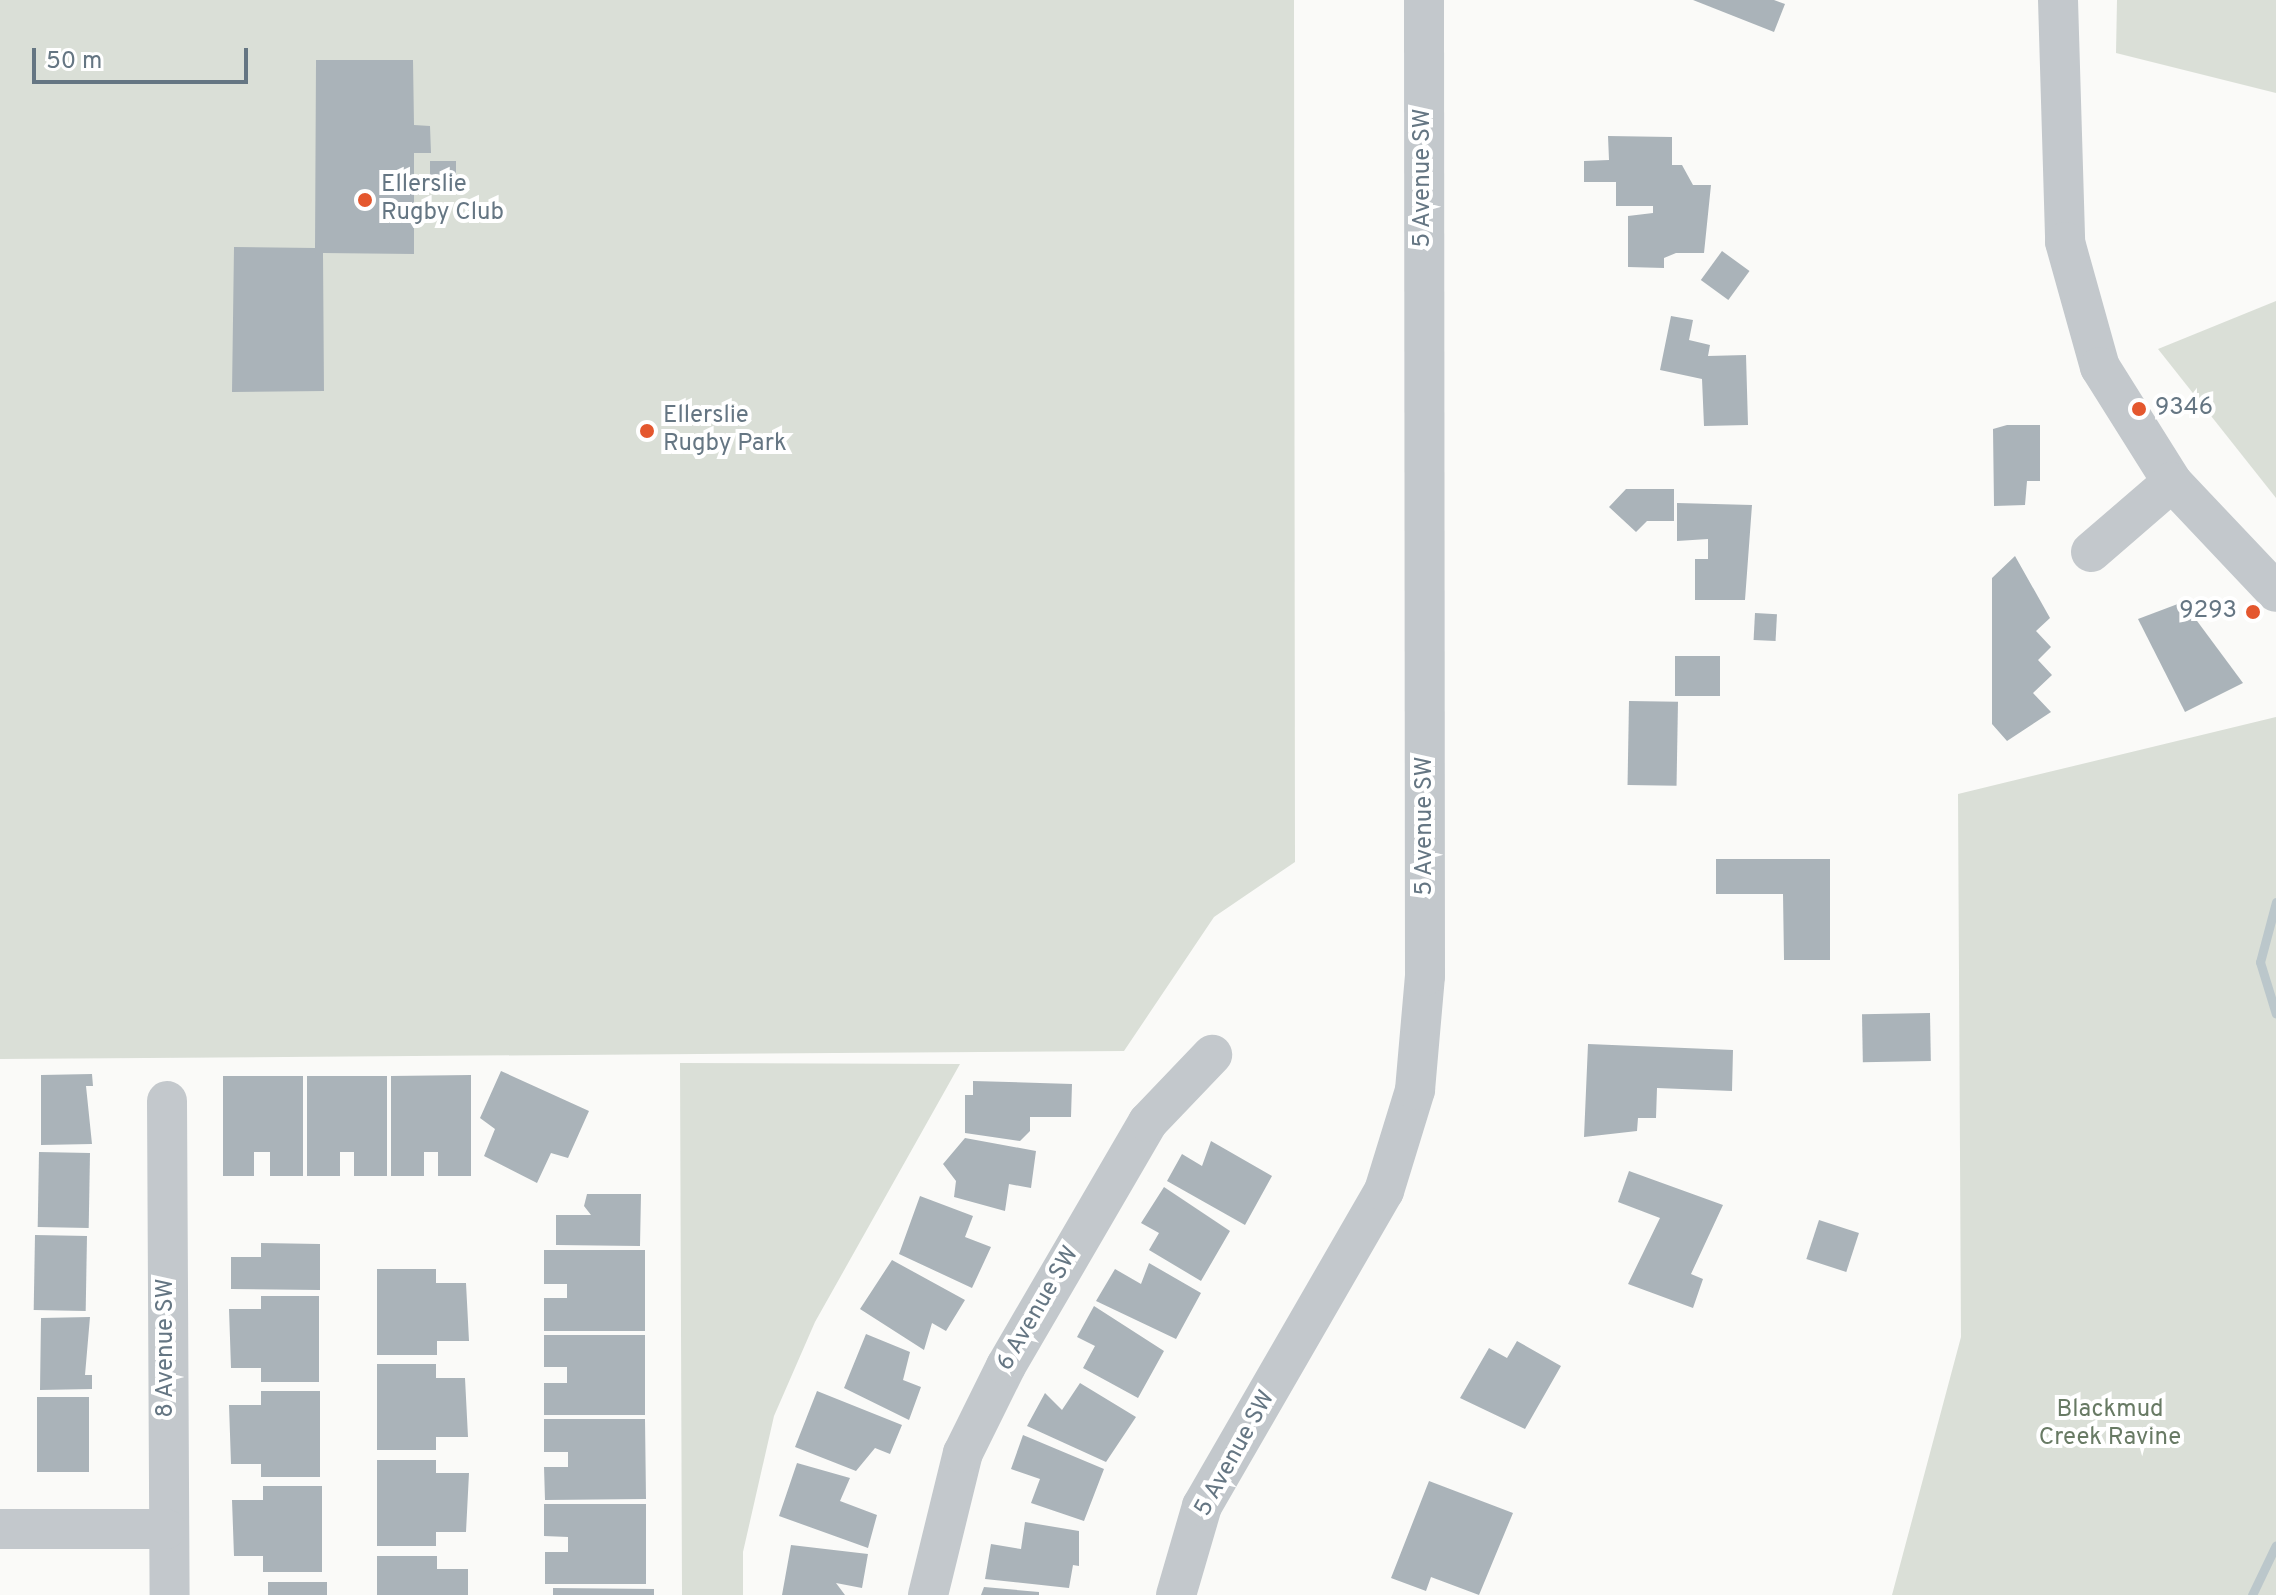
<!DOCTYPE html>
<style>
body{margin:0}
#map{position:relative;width:2276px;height:1595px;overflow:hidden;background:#fafaf8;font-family:Overpass,sans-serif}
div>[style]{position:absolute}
.green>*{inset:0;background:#dadfd7}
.stream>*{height:9px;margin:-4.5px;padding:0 4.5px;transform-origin:4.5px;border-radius:4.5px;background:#bbc7cb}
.building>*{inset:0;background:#aab3b9;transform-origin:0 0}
.minor>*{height:40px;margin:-20px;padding:0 20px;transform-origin:20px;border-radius:20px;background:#c3c8cc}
.dots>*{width:22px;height:22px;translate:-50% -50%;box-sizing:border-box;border:4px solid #fff;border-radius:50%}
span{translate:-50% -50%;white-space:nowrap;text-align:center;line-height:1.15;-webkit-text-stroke:8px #fff;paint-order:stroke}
.street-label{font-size:24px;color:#657683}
.poi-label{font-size:24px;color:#657683}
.left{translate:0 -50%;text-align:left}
.right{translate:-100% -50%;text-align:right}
.park-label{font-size:24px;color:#687a64}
.scale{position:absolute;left:32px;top:48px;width:216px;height:36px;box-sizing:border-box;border:4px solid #657683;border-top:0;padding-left:10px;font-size:24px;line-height:28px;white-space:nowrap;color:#657683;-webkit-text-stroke:6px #fff;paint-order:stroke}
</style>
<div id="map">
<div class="green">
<div style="clip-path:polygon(0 0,1294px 0,1295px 862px,1214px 917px,1124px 1051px,0 1059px)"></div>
<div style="clip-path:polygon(2117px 0,2276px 0,2276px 93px,2116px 53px)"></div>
<div style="clip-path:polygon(2276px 301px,2276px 498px,2158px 349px)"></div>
<div style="clip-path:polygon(2276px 717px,2276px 1595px,1892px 1595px,1961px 1337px,1958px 794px)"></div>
<div style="clip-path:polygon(680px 1063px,960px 1064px,815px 1322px,774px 1416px,743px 1552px,743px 1595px,682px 1595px)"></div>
</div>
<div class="stream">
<div style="left:2276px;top:902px;width:62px;rotate:104.9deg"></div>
<div style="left:2260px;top:962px;width:54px;rotate:72.9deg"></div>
<div style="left:2252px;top:1595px;width:55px;rotate:-64.4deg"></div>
</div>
<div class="building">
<div style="clip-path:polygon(1693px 0,1774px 0,1785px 4px,1774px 32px)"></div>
<div style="clip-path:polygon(316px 60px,413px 60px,414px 125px,430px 126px,431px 153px,414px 153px,414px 254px,323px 253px,324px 391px,232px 392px,234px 247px,315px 248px)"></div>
<div style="clip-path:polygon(1608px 136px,1672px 137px,1672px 165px,1682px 165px,1693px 185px,1711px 185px,1704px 253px,1676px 253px,1664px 258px,1664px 268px,1628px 267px,1628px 216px,1653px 213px,1653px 206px,1616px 206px,1616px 182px,1584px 182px,1584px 161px,1609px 160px)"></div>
<div style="left:430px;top:161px;width:26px;height:22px"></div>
<div style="left:1722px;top:251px;width:34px;height:36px;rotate:36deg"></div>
<div style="clip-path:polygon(1671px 316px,1693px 320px,1689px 340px,1710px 345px,1708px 356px,1746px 355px,1748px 425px,1704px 426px,1702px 379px,1660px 370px)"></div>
<div style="clip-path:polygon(2007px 425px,2040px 425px,2040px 481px,2027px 481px,2025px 505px,1994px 506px,1993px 429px)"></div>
<div style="clip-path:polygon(1626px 489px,1674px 489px,1674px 521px,1647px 521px,1636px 532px,1609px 507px)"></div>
<div style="clip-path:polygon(1677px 503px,1752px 505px,1745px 600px,1695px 600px,1695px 559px,1708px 559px,1708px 539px,1677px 541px)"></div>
<div style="clip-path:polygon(2015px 556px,2050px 618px,2036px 631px,2051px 647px,2038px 660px,2052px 675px,2033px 693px,2051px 712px,2007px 741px,1992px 724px,1992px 578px)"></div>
<div style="clip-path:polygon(2183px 602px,2243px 683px,2185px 712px,2138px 619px)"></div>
<div style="left:1755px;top:613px;width:22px;height:27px;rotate:3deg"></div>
<div style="left:1675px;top:656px;width:45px;height:40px"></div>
<div style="left:1629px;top:701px;width:49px;height:84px;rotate:1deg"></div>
<div style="clip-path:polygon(1716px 859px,1830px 859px,1830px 960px,1784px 960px,1783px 894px,1716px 894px)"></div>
<div style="left:1930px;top:1013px;width:48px;height:68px;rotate:89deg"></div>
<div style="clip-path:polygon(1588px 1044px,1733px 1050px,1732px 1091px,1657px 1088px,1656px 1118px,1638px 1118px,1637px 1131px,1584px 1137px)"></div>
<div style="clip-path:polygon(501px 1071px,589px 1111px,568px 1158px,551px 1153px,537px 1183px,484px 1156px,495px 1129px,480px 1118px)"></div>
<div style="clip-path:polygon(92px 1074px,93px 1086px,86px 1086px,92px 1144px,41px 1145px,41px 1075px)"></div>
<div style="clip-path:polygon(471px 1075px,471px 1176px,438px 1176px,438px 1152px,424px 1152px,424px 1176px,391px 1176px,391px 1076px)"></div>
<div style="clip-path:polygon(223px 1076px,303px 1076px,303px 1176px,270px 1176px,270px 1152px,254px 1152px,254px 1176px,223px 1176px)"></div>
<div style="clip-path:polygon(307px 1076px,387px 1076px,387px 1176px,354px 1176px,354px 1152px,340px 1152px,340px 1176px,307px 1176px)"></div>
<div style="clip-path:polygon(973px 1081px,1072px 1084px,1071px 1117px,1030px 1117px,1030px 1131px,1020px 1141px,965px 1133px,965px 1095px,973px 1095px)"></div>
<div style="clip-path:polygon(965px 1138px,1036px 1151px,1031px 1188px,1009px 1184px,1005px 1211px,954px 1197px,956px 1181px,943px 1164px)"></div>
<div style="clip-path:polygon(1211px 1141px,1272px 1176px,1245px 1225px,1167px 1181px,1182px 1154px,1202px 1166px)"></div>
<div style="left:39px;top:1152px;width:51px;height:75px;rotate:1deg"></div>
<div style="clip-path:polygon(1629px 1171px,1723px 1205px,1691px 1274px,1703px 1279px,1693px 1308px,1628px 1284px,1660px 1218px,1618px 1202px)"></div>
<div style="clip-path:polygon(1164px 1187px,1230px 1231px,1201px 1281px,1149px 1250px,1159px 1233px,1141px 1223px)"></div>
<div style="clip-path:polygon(587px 1194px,641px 1194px,640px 1246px,556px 1245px,556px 1215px,591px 1215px,584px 1206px)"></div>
<div style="clip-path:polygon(920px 1196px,973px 1216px,965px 1237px,991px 1247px,972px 1288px,899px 1254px)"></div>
<div style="left:1819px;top:1220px;width:42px;height:41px;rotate:18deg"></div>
<div style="left:35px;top:1235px;width:52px;height:75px;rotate:1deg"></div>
<div style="clip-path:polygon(261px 1243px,320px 1244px,320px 1290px,231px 1289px,231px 1257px,261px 1257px)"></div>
<div style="clip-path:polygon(544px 1250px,645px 1250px,645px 1331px,544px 1331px,544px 1298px,567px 1298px,567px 1284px,544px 1284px)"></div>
<div style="clip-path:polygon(892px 1260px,965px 1300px,946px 1331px,932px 1323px,924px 1350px,860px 1309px)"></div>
<div style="clip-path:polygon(1149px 1263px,1201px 1293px,1176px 1339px,1096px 1301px,1115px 1269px,1141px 1284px)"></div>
<div style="clip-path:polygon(377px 1269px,436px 1269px,436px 1283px,466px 1283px,469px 1341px,437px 1341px,437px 1355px,377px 1355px)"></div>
<div style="clip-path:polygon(261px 1296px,319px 1296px,319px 1382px,261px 1382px,261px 1368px,231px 1368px,229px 1309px,261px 1309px)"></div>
<div style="clip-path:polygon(1094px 1306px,1164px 1351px,1138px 1398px,1083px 1368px,1095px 1346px,1077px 1337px)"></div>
<div style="clip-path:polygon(90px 1317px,85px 1375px,92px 1375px,92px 1389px,40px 1390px,41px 1318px)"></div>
<div style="clip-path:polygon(866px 1334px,910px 1352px,903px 1380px,921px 1387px,909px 1420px,844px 1388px)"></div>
<div style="clip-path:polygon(544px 1335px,645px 1335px,645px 1415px,544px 1415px,544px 1383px,567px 1383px,567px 1367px,544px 1367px)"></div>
<div style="clip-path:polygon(1517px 1341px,1561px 1366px,1525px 1429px,1460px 1398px,1489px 1348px,1507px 1358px)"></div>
<div style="clip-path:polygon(377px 1364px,436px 1364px,436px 1378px,465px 1378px,468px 1437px,436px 1437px,436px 1450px,377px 1450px)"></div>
<div style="clip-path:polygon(1080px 1383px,1136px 1417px,1106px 1462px,1027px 1426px,1045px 1393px,1062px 1410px)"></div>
<div style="clip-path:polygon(261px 1391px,320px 1391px,320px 1477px,261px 1477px,261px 1464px,231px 1464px,229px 1405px,261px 1405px)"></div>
<div style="clip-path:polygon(817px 1391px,902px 1425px,890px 1454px,875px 1448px,856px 1471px,795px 1447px)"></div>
<div style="left:37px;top:1397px;width:52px;height:75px"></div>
<div style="clip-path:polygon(544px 1419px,645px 1419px,646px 1499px,545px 1500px,544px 1467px,568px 1467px,568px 1452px,544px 1452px)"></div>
<div style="clip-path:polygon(1023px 1435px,1104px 1469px,1084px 1521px,1031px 1503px,1040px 1479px,1011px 1469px)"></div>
<div style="clip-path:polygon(377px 1460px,436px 1460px,436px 1473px,469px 1473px,466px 1532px,436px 1532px,436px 1546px,377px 1546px)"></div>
<div style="clip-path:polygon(797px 1463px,850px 1478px,840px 1501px,877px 1515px,868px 1548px,779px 1516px)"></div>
<div style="clip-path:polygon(1429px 1481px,1513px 1513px,1479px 1595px,1431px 1577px,1426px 1591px,1391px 1578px)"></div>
<div style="clip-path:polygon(263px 1486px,322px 1486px,322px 1572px,263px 1572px,263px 1556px,234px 1556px,232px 1500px,263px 1500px)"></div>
<div style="clip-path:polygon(544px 1504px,646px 1504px,646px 1584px,545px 1584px,545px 1552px,568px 1552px,568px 1537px,544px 1536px)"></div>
<div style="clip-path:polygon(1025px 1522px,1079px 1531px,1079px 1566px,1073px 1565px,1069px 1588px,985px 1579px,991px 1544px,1021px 1549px)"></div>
<div style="clip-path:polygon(791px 1545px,868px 1554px,862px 1588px,836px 1583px,845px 1595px,782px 1595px)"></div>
<div style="clip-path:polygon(377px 1556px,437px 1556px,437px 1569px,468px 1569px,468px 1595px,377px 1595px)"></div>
<div style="left:268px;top:1582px;width:59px;height:13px"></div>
<div style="clip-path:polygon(984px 1587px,1039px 1592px,1039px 1595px,981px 1595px)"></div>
<div style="clip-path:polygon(553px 1588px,654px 1589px,654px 1595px,553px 1595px)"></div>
</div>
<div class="minor">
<div style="left:2058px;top:0;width:242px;rotate:88.3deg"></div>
<div style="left:2065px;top:242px;width:130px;rotate:74.4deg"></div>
<div style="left:2100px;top:367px;width:136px;rotate:57.9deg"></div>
<div style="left:2172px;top:482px;width:151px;rotate:46.6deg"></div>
<div style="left:2091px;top:552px;width:107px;rotate:-40.8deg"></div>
<div style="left:167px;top:1101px;width:494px;rotate:89.7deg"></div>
<div style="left:0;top:1529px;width:166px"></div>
<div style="left:928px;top:1595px;width:146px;rotate:-76.2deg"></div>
<div style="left:963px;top:1453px;width:97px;rotate:-63.7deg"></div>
<div style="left:1006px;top:1366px;width:282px;rotate:-59.8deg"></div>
<div style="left:1148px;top:1122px;width:93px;rotate:-46.3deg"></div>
<div style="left:1176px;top:1595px;width:93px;rotate:-73.7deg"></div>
<div style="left:1202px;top:1506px;width:364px;rotate:-60deg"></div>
<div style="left:1384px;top:1191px;width:106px;rotate:-72.9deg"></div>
<div style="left:1415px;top:1090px;width:114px;rotate:-85deg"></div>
<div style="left:1425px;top:976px;width:976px;rotate:-90.06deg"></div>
</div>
<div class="dots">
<div style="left:365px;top:200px;background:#e4572e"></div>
<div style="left:2139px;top:409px;background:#e4572e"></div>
<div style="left:647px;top:431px;background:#e4572e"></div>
<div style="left:2253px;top:612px;background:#e4572e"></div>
</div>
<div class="street-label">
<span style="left:1424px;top:178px;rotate:-90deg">5 Avenue SW</span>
<span style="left:1426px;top:826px;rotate:-90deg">5 Avenue SW</span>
<span style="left:1039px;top:1309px;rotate:-60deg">6 Avenue SW</span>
<span style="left:167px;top:1348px;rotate:-90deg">8 Avenue SW</span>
<span style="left:1236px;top:1454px;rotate:-61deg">5 Avenue SW</span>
</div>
<div class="poi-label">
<span class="left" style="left:381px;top:200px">Ellerslie<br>Rugby Club</span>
<span class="left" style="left:2155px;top:409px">9346</span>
<span class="left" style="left:663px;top:431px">Ellerslie<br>Rugby Park</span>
<span class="right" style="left:2237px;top:612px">9293</span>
</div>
<div class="park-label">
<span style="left:2110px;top:1425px">Blackmud<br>Creek Ravine</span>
</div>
<div class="scale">50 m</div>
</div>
